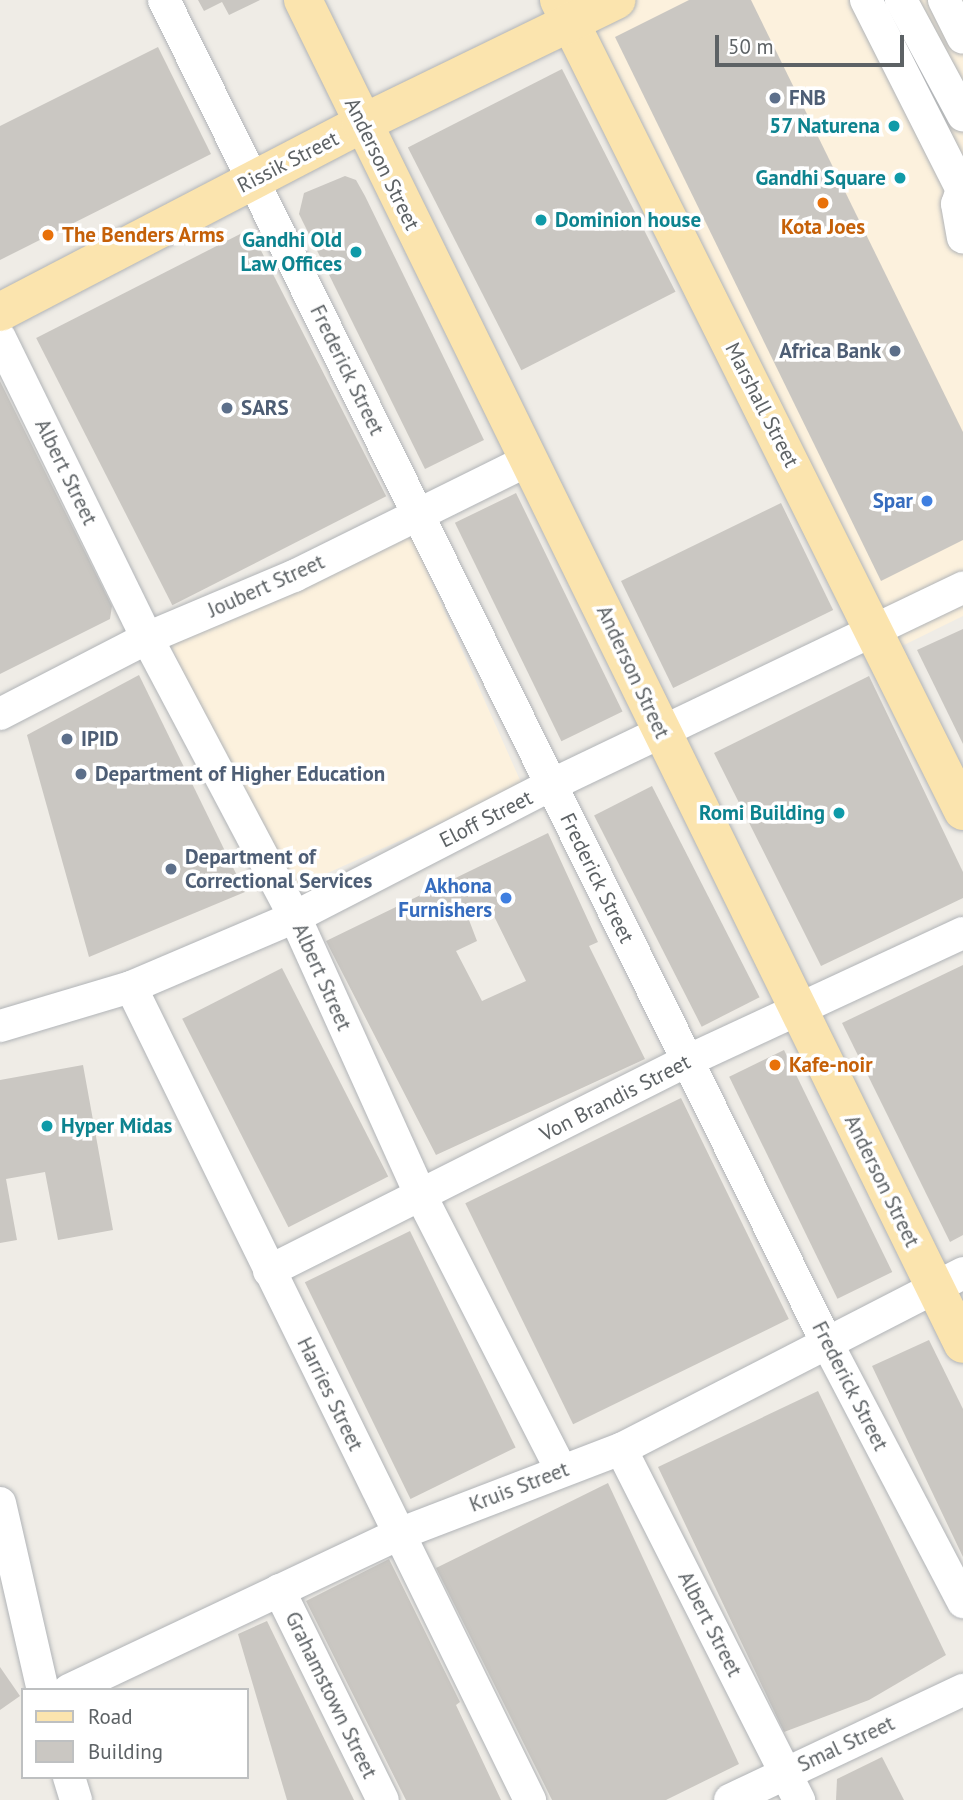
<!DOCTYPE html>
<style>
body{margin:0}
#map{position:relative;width:963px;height:1800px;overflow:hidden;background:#efece6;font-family:"PT Sans",sans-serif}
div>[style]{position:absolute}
.commercial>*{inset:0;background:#fcf1dd;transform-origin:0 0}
.building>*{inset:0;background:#cac7c2;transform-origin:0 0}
.roads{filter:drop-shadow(0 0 2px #b1b4b7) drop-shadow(0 0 2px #b1b4b7)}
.minor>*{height:32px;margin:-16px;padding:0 16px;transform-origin:16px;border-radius:16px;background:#fff}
.major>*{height:38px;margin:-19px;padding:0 19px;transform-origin:19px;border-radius:19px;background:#fbe4ae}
.dots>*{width:19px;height:19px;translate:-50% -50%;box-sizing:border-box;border:4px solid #fff;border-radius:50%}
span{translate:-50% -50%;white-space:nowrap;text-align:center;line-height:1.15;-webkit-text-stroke:7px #fff;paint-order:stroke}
.service-label{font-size:21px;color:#4e5e75;font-weight:700}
.left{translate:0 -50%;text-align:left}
.right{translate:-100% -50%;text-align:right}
.culture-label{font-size:21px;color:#0d838f;font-weight:700}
.street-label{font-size:21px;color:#5d6265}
.food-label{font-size:21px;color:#c56008;font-weight:700}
.shop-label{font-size:21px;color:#366cbe;font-weight:700}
.legend{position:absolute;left:21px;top:1688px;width:228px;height:91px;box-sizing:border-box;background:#fff;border:2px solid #bec0c1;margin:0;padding:9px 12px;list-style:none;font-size:21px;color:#5d6265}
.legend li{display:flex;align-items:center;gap:14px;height:35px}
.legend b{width:35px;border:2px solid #bec0c1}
.scale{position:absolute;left:715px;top:35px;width:189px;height:32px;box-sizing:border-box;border:4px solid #5d6265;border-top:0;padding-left:9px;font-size:21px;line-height:24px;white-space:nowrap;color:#5d6265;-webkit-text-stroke:5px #fff;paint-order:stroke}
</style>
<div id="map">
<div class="commercial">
<div style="clip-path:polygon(588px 0,963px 0,963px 616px,900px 647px,580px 4px)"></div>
<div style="left:410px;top:533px;width:277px;height:264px;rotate:66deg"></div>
</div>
<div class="building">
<div style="clip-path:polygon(198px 0,260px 0,229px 15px,222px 2px,204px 11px)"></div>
<div style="clip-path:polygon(689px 0,751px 0,963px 432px,963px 540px,881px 581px,615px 37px)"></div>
<div style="clip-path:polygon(158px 47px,211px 154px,0 260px,0 126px)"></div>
<div style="left:562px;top:69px;width:250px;height:173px;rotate:63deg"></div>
<div style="clip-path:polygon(345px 176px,356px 180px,365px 196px,484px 440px,425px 469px,299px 214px,304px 193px)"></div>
<div style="left:250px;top:229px;width:300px;height:240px;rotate:63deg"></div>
<div style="clip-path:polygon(0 381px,112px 606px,110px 619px,0 674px)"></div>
<div style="left:516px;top:493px;width:243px;height:68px;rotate:64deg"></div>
<div style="left:781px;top:503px;width:119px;height:178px;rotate:64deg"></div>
<div style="clip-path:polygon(963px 629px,963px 744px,917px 650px)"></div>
<div style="clip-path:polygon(139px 675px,245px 892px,89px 957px,27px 735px)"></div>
<div style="clip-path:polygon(869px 676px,963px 872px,963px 898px,821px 966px,714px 753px)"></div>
<div style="left:652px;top:786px;width:237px;height:65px;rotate:63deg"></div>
<div style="clip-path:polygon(evenodd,548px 833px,598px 942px,589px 946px,645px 1059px,436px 1155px,326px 941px,548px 833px,490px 908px,526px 981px,482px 1001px,456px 951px,477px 941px,469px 920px,490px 908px)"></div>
<div style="clip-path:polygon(963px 965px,963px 1235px,950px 1242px,842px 1023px)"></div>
<div style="left:282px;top:968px;width:234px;height:112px;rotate:63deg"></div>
<div style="left:784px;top:1050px;width:247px;height:61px;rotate:64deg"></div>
<div style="clip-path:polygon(83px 1065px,113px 1230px,58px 1240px,45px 1172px,6px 1179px,17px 1240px,0 1243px,0 1080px)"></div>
<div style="left:681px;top:1098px;width:246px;height:240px;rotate:64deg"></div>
<div style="left:410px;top:1231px;width:241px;height:117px;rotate:64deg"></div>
<div style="clip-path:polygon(929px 1340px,963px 1409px,963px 1557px,872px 1366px)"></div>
<div style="clip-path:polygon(818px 1391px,946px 1655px,869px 1700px,784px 1732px,658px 1467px)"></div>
<div style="clip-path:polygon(608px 1483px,739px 1764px,666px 1800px,552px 1800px,436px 1568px)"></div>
<div style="clip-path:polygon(389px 1559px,460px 1702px,456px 1705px,501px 1800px,406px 1800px,306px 1601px)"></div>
<div style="clip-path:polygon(267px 1621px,354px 1800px,287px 1800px,238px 1634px)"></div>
<div style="clip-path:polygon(0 1667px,20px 1696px,0 1710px)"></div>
<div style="clip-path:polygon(882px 1757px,904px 1800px,836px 1800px,837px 1779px)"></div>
</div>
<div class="roads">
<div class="minor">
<div style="left:164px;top:0;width:1496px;rotate:63.73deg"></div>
<div style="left:826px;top:1341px;width:295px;rotate:62.3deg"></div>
<div style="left:866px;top:0;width:211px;rotate:63.2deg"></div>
<div style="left:901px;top:0;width:131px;rotate:61.7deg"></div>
<div style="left:944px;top:0;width:42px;rotate:63.4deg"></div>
<div style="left:963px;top:186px;width:19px;rotate:108deg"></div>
<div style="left:957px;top:204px;width:34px;rotate:80deg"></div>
<div style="left:0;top:338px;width:334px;rotate:63.9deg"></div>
<div style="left:147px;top:638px;width:316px;rotate:62.1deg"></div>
<div style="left:295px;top:917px;width:306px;rotate:65.7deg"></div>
<div style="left:421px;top:1196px;width:308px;rotate:62.9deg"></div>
<div style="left:0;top:714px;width:165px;rotate:-27.3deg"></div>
<div style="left:147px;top:638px;width:160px;rotate:-22.9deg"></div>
<div style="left:294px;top:576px;width:264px;rotate:-26.3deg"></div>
<div style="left:131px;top:987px;width:906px;rotate:63.86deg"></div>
<div style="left:0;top:1026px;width:137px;rotate:-16.6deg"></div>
<div style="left:131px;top:987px;width:178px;rotate:-23.1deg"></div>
<div style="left:295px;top:917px;width:288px;rotate:-27.3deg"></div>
<div style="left:551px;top:785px;width:457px;rotate:-25.6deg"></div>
<div style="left:269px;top:1271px;width:468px;rotate:-26.7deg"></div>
<div style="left:687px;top:1061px;width:304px;rotate:-24.9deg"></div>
<div style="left:621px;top:1449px;width:394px;rotate:63.1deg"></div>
<div style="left:0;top:1503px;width:192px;rotate:77.1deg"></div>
<div style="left:279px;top:1590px;width:234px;rotate:63.7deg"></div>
<div style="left:69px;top:1690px;width:365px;rotate:-25.3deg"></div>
<div style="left:399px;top:1534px;width:238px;rotate:-21deg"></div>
<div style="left:621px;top:1449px;width:385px;rotate:-27.2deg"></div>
<div style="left:69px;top:1777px;width:24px;rotate:73deg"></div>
<div style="left:730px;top:1800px;width:258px;rotate:-25.3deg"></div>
</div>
<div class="major">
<div style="left:303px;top:0;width:1497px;rotate:63.85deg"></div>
<div style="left:559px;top:0;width:906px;rotate:63.52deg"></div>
<div style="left:0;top:312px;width:407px;rotate:-27.5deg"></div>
<div style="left:361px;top:124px;width:284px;rotate:-25.9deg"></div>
</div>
</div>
<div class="dots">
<div style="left:775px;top:98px;background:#5c6f8a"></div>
<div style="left:894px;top:126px;background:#0f9aa8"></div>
<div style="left:900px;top:178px;background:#0f9aa8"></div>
<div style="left:823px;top:203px;background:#e8710a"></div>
<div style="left:541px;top:220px;background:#0f9aa8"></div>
<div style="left:48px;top:235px;background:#e8710a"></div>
<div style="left:356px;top:252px;background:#0f9aa8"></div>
<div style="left:895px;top:351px;background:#5c6f8a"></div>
<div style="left:227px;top:408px;background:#5c6f8a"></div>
<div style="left:927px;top:501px;background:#3f7fe0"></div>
<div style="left:67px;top:739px;background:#5c6f8a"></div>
<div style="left:81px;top:774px;background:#5c6f8a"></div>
<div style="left:839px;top:813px;background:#0f9aa8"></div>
<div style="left:171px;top:869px;background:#5c6f8a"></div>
<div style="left:506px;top:898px;background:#3f7fe0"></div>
<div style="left:775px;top:1065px;background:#e8710a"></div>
<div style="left:47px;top:1126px;background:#0f9aa8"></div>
</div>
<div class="service-label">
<span class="left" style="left:789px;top:98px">FNB</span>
<span class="right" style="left:881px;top:351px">Africa Bank</span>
<span class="left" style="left:241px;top:408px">SARS</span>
<span class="left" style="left:81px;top:739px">IPID</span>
<span class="left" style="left:95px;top:774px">Department of Higher Education</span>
<span class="left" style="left:185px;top:869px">Department of<br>Correctional Services</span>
</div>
<div class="culture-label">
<span class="right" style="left:880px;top:126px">57 Naturena</span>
<span class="right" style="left:886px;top:178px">Gandhi Square</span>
<span class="left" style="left:555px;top:220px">Dominion house</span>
<span class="right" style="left:342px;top:252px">Gandhi Old<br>Law Offices</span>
<span class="right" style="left:825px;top:813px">Romi Building</span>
<span class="left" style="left:61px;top:1126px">Hyper Midas</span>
</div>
<div class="street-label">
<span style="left:288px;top:162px;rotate:-27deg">Rissik Street</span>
<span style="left:382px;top:164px;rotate:64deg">Anderson Street</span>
<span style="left:347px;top:370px;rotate:64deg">Frederick Street</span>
<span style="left:762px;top:405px;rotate:63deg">Marshall Street</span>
<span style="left:66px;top:472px;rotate:64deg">Albert Street</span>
<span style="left:266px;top:586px;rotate:-24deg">Joubert Street</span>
<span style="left:633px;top:672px;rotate:65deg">Anderson Street</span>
<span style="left:486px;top:819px;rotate:-27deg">Eloff Street</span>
<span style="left:597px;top:878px;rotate:64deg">Frederick Street</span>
<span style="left:322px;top:977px;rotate:66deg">Albert Street</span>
<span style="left:615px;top:1098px;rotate:-27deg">Von Brandis Street</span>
<span style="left:882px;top:1181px;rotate:64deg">Anderson Street</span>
<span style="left:850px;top:1386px;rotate:63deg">Frederick Street</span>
<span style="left:330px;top:1394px;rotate:64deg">Harries Street</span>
<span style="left:519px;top:1487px;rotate:-21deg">Kruis Street</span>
<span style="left:710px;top:1624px;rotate:63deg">Albert Street</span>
<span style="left:331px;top:1695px;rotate:64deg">Grahamstown Street</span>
<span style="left:846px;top:1744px;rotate:-25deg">Smal Street</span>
</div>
<div class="food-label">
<span style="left:823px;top:227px">Kota Joes</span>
<span class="left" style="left:62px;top:235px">The Benders Arms</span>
<span class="left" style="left:789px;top:1065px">Kafe-noir</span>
</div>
<div class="shop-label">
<span class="right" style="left:913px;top:501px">Spar</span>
<span class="right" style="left:492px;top:898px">Akhona<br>Furnishers</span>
</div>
<ul class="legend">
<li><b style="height:9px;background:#fbe4ae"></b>Road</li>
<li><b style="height:19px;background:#cac7c2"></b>Building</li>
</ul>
<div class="scale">50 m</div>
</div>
